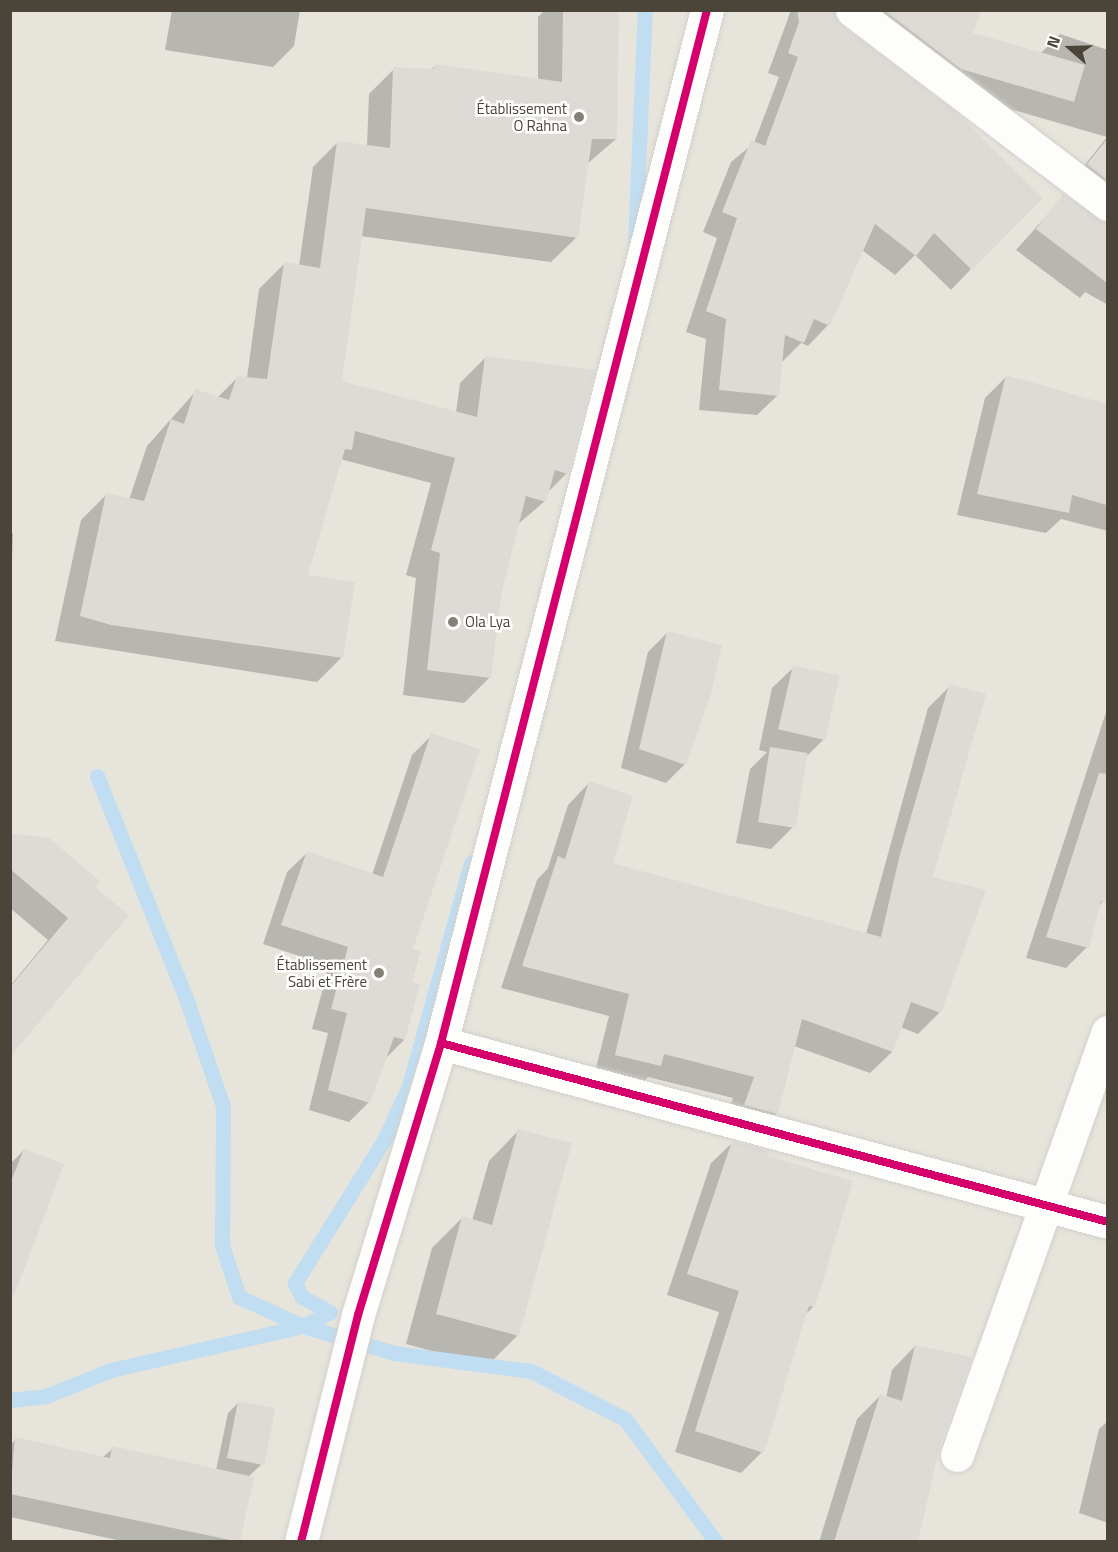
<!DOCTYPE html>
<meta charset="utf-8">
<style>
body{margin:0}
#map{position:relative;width:1118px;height:1552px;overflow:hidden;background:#f4f2ee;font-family:"Titillium Web",sans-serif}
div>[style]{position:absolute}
.residential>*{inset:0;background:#e7e4dc;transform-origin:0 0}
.shadow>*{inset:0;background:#0003}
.stream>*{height:15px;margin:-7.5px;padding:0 7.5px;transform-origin:7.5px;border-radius:7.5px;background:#c0ddf1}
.building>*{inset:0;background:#dedbd6;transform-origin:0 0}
.roads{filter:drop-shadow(0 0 2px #d2d0cb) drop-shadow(0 0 2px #d2d0cb)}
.minor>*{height:33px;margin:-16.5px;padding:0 16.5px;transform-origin:16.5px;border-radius:16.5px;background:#fdfdfc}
.cycleway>*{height:8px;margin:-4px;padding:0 4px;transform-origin:4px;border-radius:4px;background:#d6006c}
.dots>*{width:16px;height:16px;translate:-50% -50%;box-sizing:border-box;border:3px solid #fff;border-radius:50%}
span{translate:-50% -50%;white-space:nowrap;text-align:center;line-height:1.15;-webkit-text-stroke:5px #fff;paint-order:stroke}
.poi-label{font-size:15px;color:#4b4439}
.right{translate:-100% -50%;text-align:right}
.left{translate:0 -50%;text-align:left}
.frame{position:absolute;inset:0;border:12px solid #4b4439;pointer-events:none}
.north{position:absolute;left:1040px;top:18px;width:60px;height:60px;-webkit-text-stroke:4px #fff;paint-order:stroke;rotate:290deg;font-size:16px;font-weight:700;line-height:24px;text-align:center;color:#4b4439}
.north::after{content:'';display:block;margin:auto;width:21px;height:27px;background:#4b4439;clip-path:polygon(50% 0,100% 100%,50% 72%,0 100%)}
</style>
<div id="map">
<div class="residential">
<div style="left:11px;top:11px;width:1096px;height:1530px"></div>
</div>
<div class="shadow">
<div style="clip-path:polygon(172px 10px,300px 10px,294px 46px,273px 67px,165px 50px)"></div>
<div style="clip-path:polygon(545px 10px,618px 10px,616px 139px,587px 164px,577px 237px,551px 262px,360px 236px,340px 382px,456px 413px,460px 383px,486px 357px,567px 473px,548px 492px,545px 501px,517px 525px,500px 591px,490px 677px,464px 703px,403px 695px,416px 578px,406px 575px,431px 483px,340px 459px,306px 576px,342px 657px,317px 682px,55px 641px,81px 520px,106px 495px,129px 500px,147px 446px,196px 391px,217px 398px,238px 377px,247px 378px,259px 289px,284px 264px,299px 266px,313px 167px,338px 142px,367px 146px,369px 94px,394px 69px,431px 70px,436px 65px,538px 80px,538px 17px)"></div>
<div style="clip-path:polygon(791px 10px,980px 10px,971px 34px,1040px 54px,1060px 34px,1108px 50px,1108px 305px,1085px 292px,1080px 298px,1016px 250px,1064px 196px,1104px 224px,1105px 217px,1068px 186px,1107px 137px,940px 89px,842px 15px,834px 14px,971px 269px,951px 290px,915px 255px,895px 275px,862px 250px,828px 325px,808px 346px,801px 343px,781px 363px,778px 395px,757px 415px,699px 410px,706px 339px,686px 332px,717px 238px,703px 232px,731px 162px,754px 143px,779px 77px,768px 73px)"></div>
<div style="clip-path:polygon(1006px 377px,1108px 406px,1108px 531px,1061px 519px,1046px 533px,957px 515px,985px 398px)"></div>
<div style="clip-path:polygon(10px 533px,13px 533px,10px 617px)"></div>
<div style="clip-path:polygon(667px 633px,685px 764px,666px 783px,621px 768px,648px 652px)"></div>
<div style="clip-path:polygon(794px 667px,824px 739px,805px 758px,792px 828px,771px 849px,736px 843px,750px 769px,767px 752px,759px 750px,772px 688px)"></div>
<div style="clip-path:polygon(950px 686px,931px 879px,940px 1012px,918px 1034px,900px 1027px,892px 1052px,870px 1073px,794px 1046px,777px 1113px,755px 1135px,723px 1126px,733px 1098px,648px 1077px,638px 1087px,594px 1076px,609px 1016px,501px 988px,537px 880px,548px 868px,568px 805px,589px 783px,611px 864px,866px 934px,928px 708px)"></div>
<div style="clip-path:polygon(1108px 706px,1108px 893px,1097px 910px,1087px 947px,1066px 968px,1026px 958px)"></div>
<div style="clip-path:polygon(432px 735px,411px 950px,410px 984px,418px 986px,404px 1040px,385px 1059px,369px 1102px,349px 1122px,309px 1110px,328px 1033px,312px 1029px,329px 966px,263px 944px,287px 872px,307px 853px,372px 875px,412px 755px)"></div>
<div style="clip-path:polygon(10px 835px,98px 881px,10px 1056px,10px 986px,48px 940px,10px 908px)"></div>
<div style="clip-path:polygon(519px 1130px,517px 1336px,487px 1366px,406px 1344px,432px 1248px,462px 1218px,472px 1221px,489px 1161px)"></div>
<div style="clip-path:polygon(733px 1142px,766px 1157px,813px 1307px,805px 1315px,762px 1452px,741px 1473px,675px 1452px,719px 1312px,667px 1295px,711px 1163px)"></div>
<div style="clip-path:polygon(24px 1150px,10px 1288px,10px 1164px)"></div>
<div style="clip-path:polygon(915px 1346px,938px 1448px,916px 1542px,819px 1542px,857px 1419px,880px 1396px,886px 1398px,892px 1370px)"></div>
<div style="clip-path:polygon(239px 1402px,261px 1465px,248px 1477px,238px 1542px,126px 1542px,10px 1517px,10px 1445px,16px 1439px,102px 1458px,113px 1448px,216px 1470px,228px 1413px)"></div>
<div style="clip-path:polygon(1108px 1421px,1108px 1523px,1079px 1513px,1099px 1429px)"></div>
</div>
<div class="stream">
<div style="left:635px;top:244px;width:234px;rotate:-87.6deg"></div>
<div style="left:97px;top:776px;width:239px;rotate:68.2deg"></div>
<div style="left:186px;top:998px;width:114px;rotate:71.1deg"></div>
<div style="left:223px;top:1106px;width:139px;rotate:90.4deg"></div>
<div style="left:222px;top:1245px;width:55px;rotate:71.9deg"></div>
<div style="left:239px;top:1297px;width:70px;rotate:24.4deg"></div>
<div style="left:303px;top:1326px;width:95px;rotate:16.5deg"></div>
<div style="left:394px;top:1353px;width:138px;rotate:7.5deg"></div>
<div style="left:531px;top:1371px;width:106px;rotate:27.1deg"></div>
<div style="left:625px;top:1419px;width:153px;rotate:53.5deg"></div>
<div style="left:10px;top:1400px;width:36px;rotate:-6deg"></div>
<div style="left:46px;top:1396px;width:70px;rotate:-21.8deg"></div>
<div style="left:111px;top:1370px;width:197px;rotate:-12.9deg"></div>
<div style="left:303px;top:1326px;width:30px;rotate:-27deg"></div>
<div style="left:330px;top:1312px;width:32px;rotate:-152deg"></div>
<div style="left:302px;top:1297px;width:16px;rotate:-117deg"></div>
<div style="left:295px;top:1283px;width:168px;rotate:-58.1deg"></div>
<div style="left:384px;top:1140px;width:60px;rotate:-65.2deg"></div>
<div style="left:409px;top:1086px;width:232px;rotate:-74.5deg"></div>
</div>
<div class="building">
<div style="clip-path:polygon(563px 10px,619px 10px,617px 139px,592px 139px,578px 238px,366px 208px,342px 381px,477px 417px,485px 356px,595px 370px,568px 474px,555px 470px,546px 502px,526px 496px,502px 591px,491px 678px,427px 670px,440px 553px,431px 550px,455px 458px,355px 431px,352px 450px,345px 449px,308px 575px,355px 582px,343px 658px,111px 625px,80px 616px,106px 493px,144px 501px,171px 419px,184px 424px,195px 389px,229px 400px,237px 376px,267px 379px,284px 262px,320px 268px,337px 141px,390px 148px,393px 67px,434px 69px,435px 64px,562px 82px)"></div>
<div style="clip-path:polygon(797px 10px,834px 10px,841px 25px,956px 112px,1043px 198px,972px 270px,934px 233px,916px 256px,875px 224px,830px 326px,814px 319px,804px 343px,785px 335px,779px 396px,719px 390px,726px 319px,706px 311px,737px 218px,722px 212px,751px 140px,765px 146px,798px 57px,788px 53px,799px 22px)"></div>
<div style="clip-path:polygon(884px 10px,981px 10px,973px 33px,1085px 65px,1074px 102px,961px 69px)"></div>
<div style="clip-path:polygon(1107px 139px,1107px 180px,1087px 164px)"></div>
<div style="clip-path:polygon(1063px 194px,1107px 222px,1107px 283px,1036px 229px)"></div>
<div style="clip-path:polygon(1006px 375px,1107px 404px,1107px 505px,1072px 495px,1069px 513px,977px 494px)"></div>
<div style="clip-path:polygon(667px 631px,722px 645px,711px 694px,686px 765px,639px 749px)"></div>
<div style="left:793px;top:665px;width:48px;height:66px;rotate:13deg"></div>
<div style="clip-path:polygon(949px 684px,986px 694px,933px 877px,986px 890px,941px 1013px,911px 1002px,893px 1052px,802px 1019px,778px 1114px,744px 1105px,754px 1077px,664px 1054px,661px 1066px,615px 1055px,629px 994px,522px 966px,558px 856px,565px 859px,589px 781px,633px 796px,613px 863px,881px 937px,899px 858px)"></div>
<div style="clip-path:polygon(431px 733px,480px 749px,413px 949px,421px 951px,412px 982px,420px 984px,405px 1040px,394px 1037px,370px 1103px,328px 1090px,347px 1013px,331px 1009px,348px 947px,281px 925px,307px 851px,383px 877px)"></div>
<div style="left:770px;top:747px;width:38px;height:76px;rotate:9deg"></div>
<div style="clip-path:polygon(1099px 773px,1107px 774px,1107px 903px,1101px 901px,1089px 948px,1046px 937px)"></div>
<div style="clip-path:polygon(10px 833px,49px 838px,100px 881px,95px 887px,129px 915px,10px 1057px,10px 987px,68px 918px,10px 869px)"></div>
<div style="clip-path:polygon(518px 1129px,572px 1143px,519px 1336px,436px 1314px,462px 1216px,492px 1225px)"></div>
<div style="clip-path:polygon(732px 1141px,769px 1151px,768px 1156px,853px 1181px,815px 1307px,809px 1306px,764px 1453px,695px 1431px,739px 1291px,687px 1274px)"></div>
<div style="clip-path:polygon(24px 1149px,64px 1164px,14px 1296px,10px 1295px,10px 1184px)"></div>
<div style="clip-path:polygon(915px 1345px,972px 1357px,939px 1449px,918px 1542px,834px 1542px,880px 1394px,902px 1401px)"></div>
<div style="left:238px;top:1401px;width:38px;height:58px;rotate:11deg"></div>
<div style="clip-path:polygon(15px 1437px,110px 1458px,112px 1446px,254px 1477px,240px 1542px,10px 1494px)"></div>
</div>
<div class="roads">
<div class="minor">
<div style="left:852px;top:10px;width:321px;rotate:37.2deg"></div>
<div style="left:441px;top:1043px;width:691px;rotate:15.02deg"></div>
<div style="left:957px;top:1455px;width:449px;rotate:-70.4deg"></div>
<div style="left:301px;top:1542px;width:234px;rotate:-75.9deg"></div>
<div style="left:358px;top:1315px;width:284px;rotate:-73deg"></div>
<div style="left:441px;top:1043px;width:1067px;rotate:-75.56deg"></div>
</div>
</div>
<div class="cycleway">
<div style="left:441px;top:1043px;width:691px;rotate:15.02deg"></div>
<div style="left:301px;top:1542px;width:234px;rotate:-75.9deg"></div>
<div style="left:358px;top:1315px;width:284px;rotate:-73deg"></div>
<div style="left:441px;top:1043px;width:1067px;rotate:-75.56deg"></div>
</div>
<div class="dots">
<div style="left:579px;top:117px;background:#868178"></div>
<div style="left:453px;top:622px;background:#868178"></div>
<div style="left:379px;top:973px;background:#868178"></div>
</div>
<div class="poi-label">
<span class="right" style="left:567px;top:117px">Établissement<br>O Rahna</span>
<span class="left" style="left:465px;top:622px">Ola Lya</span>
<span class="right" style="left:367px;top:973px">Établissement<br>Sabi et Frère</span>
</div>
<div class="frame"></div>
<div class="north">N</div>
</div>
